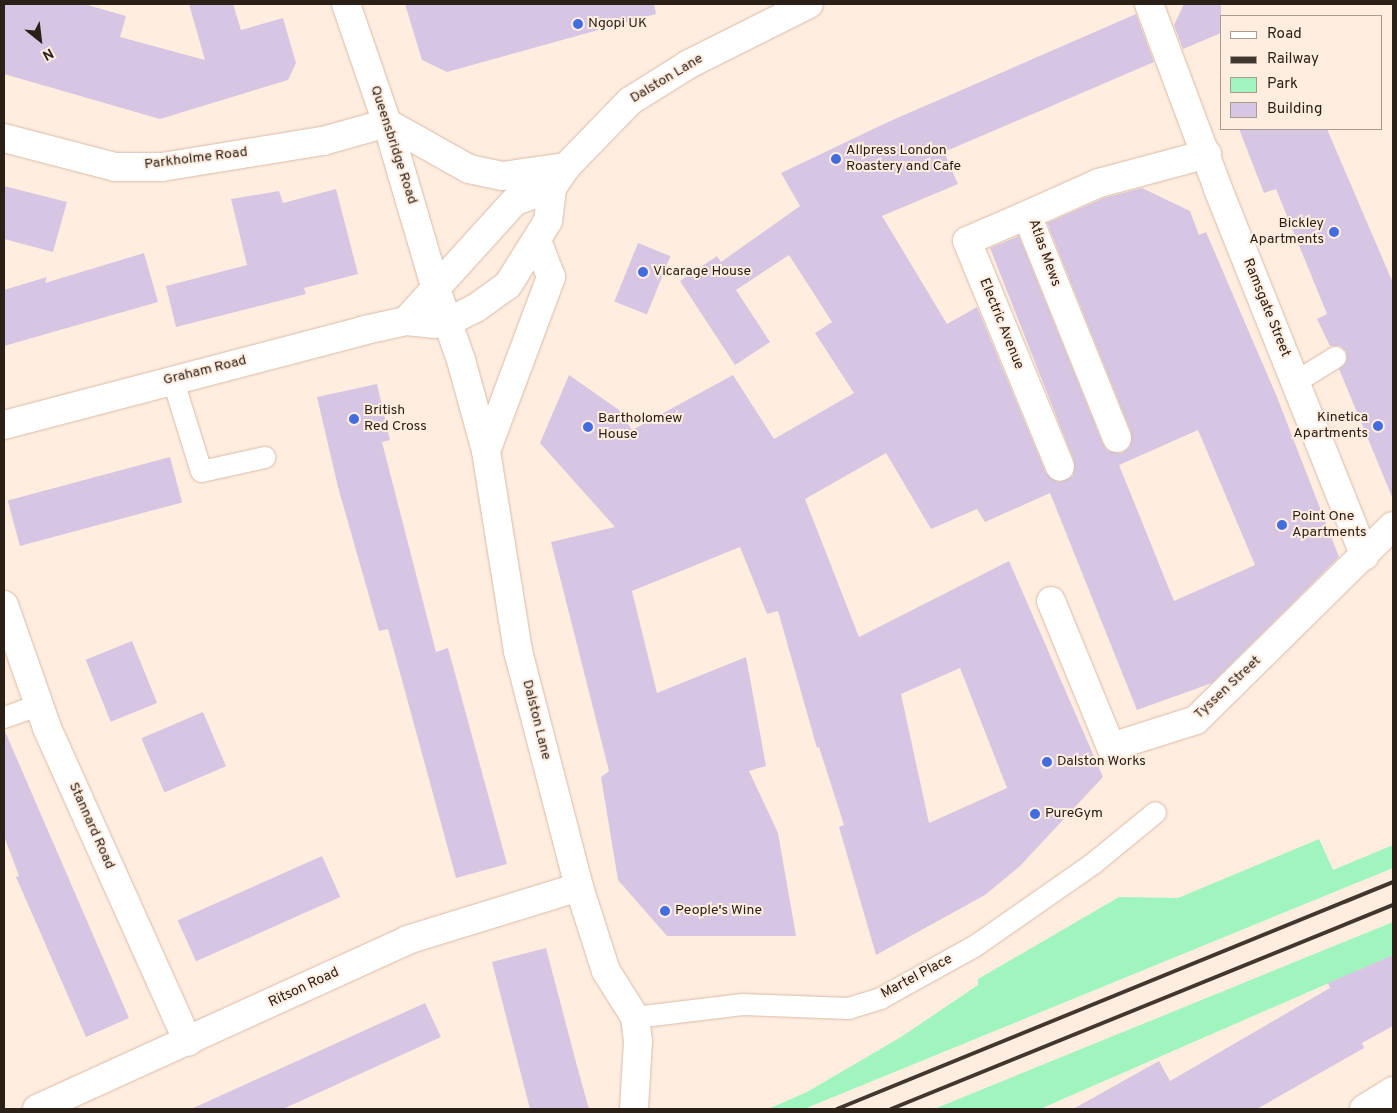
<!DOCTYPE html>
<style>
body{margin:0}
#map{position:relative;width:1397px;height:1113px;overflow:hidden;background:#ffede0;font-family:Overpass,sans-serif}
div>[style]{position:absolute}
.green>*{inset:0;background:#a0f5bf}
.building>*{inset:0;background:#d7c6e3;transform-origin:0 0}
.roads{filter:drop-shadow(0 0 1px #d6bba5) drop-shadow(0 0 1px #d6bba5)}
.lane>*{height:21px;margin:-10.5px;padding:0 10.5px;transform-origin:10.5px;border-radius:10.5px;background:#fff}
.street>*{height:28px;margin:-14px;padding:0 14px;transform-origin:14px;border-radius:14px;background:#fff}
.secondary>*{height:28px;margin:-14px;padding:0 14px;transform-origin:14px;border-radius:14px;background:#fff}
.primary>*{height:28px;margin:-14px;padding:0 14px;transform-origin:14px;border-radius:14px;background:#fff}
.rail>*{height:4px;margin:-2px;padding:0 2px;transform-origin:2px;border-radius:2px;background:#42372e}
.dots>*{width:14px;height:14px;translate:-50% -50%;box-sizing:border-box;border:2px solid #ffede0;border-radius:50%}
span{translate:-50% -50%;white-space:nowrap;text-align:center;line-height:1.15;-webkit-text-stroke:4px #ffede0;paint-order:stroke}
.poi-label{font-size:14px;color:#2a2017}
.left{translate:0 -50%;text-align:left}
.right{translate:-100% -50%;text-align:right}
.street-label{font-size:14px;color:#2a2017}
.frame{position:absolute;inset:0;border:5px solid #2a2017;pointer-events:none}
.legend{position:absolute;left:1220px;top:15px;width:162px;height:115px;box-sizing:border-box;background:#ffede0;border:1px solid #aa9b90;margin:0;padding:6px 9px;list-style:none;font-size:15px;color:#2a2017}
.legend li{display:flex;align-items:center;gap:10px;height:25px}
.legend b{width:25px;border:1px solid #aa9b90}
.north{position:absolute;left:15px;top:15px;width:50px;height:50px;-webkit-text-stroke:4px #ffede0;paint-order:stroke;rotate:151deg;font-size:14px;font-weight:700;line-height:20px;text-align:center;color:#2a2017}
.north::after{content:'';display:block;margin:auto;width:18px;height:22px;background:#2a2017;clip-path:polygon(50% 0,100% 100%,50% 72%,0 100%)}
</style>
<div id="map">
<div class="green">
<div style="clip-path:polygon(1319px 839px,1333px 870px,1393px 845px,1393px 868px,804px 1109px,768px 1109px,807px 1092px,901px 1037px,978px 985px,978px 979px,1119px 897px,1178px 898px)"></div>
<div style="clip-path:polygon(1393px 922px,1393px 955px,1040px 1109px,934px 1109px)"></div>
</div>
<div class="building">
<div style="clip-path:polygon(4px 4px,84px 4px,126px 16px,120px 37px,205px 60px,189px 4px,233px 4px,241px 30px,283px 18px,296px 63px,288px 80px,160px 119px,4px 74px)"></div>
<div style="clip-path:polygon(405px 4px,654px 4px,656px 14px,447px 72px,422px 60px)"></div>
<div style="clip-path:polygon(1184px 4px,1221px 4px,1221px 33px,1183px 49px,1174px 25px)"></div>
<div style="clip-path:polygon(evenodd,1136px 14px,1154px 62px,944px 152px,958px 184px,882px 216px,947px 324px,977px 307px,1046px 473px,1058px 482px,1073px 476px,1074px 461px,990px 248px,1019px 236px,1103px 444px,1108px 451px,1122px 453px,1130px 447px,1131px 432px,1047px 223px,1104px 198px,1142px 188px,1190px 211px,1199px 235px,1206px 232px,1277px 397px,1339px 557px,1212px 683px,1137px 710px,1050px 493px,985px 522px,977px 509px,931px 529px,886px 453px,805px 499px,859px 637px,1009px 561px,1103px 777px,1020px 866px,985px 895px,876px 955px,839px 827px,844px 825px,819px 747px,817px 748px,778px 611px,767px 614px,740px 547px,632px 591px,657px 693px,746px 657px,766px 766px,749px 771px,778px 833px,796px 936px,667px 936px,618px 880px,601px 777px,609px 771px,551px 542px,615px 527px,540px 443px,569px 375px,619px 410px,632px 430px,733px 375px,774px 439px,854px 393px,815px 333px,832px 322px,789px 255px,736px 290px,770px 342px,735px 365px,680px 281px,717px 256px,721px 262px,800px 206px,781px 173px,888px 122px,1136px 14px,1198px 430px,1255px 565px,1174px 601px,1119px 465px,1198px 430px,1136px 14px,960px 668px,1007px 788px,929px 823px,901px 694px,960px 668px)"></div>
<div style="clip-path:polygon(1239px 129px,1327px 129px,1393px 283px,1393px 499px,1339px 369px,1346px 362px,1346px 351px,1340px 346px,1330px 346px,1317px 319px,1327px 314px,1276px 189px,1264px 193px)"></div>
<div style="clip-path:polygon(4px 186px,67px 202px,53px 252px,4px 239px)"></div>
<div style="clip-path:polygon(336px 189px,358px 274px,304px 288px,306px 294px,176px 327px,166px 286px,247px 265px,231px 199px,279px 191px,283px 203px)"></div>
<div style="left:638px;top:243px;width:35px;height:63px;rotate:22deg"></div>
<div style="clip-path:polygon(144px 253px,158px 302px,4px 346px,4px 290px,47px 277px,45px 283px)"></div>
<div style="clip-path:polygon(377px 384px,390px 440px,382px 442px,436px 652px,448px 648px,507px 864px,456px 878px,388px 629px,379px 631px,338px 487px,317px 397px)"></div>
<div style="left:170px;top:457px;width:47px;height:168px;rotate:75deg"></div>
<div style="left:132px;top:641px;width:67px;height:50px;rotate:68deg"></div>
<div style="left:203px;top:712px;width:59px;height:67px;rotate:67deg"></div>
<div style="clip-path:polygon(4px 729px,129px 1018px,86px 1037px,16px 877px,19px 876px,4px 836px)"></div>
<div style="left:322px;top:856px;width:45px;height:158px;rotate:66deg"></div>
<div style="clip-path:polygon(546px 948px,577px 1066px,589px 1109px,530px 1109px,492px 962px)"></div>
<div style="clip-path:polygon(1393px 955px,1393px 1026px,1362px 1043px,1364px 1048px,1257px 1109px,1073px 1109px,1159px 1061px,1170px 1081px,1330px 988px,1328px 983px)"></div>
<div style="clip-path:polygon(425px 1003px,441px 1037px,283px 1109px,191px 1109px)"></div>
</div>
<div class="roads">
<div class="lane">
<div style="left:172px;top:378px;width:97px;rotate:72.7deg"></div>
<div style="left:201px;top:471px;width:65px;rotate:-12.5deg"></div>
<div style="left:1296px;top:381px;width:46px;rotate:-31.6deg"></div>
<div style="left:4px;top:717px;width:37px;rotate:-20deg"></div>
<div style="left:635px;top:1017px;width:108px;rotate:-6.9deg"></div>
<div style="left:742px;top:1004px;width:106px;rotate:2.2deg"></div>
<div style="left:848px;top:1008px;width:34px;rotate:-17deg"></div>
<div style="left:880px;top:998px;width:107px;rotate:-29deg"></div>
<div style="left:974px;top:946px;width:145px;rotate:-34.9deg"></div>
<div style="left:1093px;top:863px;width:80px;rotate:-39.4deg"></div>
</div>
<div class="street">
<div style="left:1149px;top:4px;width:197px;rotate:69.5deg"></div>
<div style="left:1218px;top:189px;width:395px;rotate:68.2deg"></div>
<div style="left:4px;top:138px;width:115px;rotate:14.6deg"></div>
<div style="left:115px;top:167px;width:47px"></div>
<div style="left:162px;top:167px;width:163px;rotate:-9.2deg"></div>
<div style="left:323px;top:141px;width:66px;rotate:-15.7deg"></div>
<div style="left:1027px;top:215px;width:65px;rotate:156.6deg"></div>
<div style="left:967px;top:241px;width:244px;rotate:67.6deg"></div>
<div style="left:1117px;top:438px;width:240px;rotate:-112deg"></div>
<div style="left:1027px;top:215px;width:79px;rotate:-24deg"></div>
<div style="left:1099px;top:183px;width:112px;rotate:-15deg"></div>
<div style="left:1051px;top:601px;width:158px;rotate:67.7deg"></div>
<div style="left:1111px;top:747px;width:89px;rotate:-17.6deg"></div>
<div style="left:1196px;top:720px;width:276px;rotate:-44.6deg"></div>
<div style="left:4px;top:605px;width:130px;rotate:70.7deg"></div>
<div style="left:47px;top:728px;width:344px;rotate:65.8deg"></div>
<div style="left:37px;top:1109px;width:407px;rotate:-24.5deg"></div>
<div style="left:407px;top:940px;width:180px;rotate:-17.1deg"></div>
</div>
<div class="secondary">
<div style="left:346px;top:4px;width:126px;rotate:71deg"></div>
<div style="left:387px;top:123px;width:173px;rotate:73.6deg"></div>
<div style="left:1364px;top:1109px;width:34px;rotate:-32deg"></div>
</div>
<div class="primary">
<div style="left:387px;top:123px;width:94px;rotate:29.3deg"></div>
<div style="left:469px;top:169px;width:34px;rotate:12deg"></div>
<div style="left:502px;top:176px;width:65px;rotate:-8deg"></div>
<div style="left:436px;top:289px;width:75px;rotate:70.6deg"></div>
<div style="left:461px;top:360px;width:94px;rotate:74.6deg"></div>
<div style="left:486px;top:451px;width:203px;rotate:80.9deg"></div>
<div style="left:518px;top:651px;width:244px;rotate:75.5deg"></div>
<div style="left:579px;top:887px;width:88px;rotate:72.2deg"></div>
<div style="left:606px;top:971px;width:54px;rotate:57.8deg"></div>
<div style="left:635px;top:1017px;width:24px;rotate:83deg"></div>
<div style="left:638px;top:1041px;width:68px;rotate:93.4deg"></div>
<div style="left:406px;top:321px;width:162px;rotate:-47.8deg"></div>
<div style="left:515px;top:201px;width:39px;rotate:-19deg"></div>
<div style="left:4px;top:425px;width:373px;rotate:-14.7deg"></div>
<div style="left:365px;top:330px;width:42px;rotate:-12.4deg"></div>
<div style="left:406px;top:321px;width:28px;rotate:6deg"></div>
<div style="left:434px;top:324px;width:14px;rotate:-8deg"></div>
<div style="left:448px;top:322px;width:31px;rotate:-27deg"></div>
<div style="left:476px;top:308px;width:39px;rotate:-36deg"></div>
<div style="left:508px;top:285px;width:75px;rotate:-58deg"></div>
<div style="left:548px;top:221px;width:33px;rotate:-83deg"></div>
<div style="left:552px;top:188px;width:25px;rotate:-56deg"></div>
<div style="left:566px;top:167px;width:92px;rotate:-45.9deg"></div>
<div style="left:630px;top:101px;width:70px;rotate:-32.1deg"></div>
<div style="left:689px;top:64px;width:134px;rotate:-26.6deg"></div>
<div style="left:486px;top:451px;width:186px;rotate:-69.5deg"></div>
<div style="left:551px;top:277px;width:39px;rotate:-111deg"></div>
</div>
</div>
<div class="rail">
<div style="left:837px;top:1109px;width:601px;rotate:-22.21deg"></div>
<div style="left:891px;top:1109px;width:542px;rotate:-22.12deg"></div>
</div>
<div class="dots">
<div style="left:578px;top:24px;background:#436ddf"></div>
<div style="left:836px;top:159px;background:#436ddf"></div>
<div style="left:1334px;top:232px;background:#436ddf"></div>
<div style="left:643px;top:272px;background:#436ddf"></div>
<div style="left:354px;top:419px;background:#436ddf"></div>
<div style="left:1378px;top:426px;background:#436ddf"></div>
<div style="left:588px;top:427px;background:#436ddf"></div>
<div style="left:1282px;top:525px;background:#436ddf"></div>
<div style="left:1047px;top:762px;background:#436ddf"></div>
<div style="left:1035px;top:814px;background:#436ddf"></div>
<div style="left:665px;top:911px;background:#436ddf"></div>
</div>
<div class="poi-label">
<span class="left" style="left:588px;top:24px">Ngopi UK</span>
<span class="left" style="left:846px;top:159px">Allpress London<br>Roastery and Cafe</span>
<span class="right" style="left:1324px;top:232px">Bickley<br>Apartments</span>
<span class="left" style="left:653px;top:272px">Vicarage House</span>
<span class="left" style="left:364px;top:419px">British<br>Red Cross</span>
<span class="right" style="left:1368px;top:426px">Kinetica<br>Apartments</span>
<span class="left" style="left:598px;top:427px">Bartholomew<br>House</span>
<span class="left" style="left:1292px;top:525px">Point One<br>Apartments</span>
<span class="left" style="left:1057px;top:762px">Dalston Works</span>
<span class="left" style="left:1045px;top:814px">PureGym</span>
<span class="left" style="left:675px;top:911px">People's Wine</span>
</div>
<div class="street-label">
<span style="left:667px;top:79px;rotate:-31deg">Dalston Lane</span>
<span style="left:393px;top:145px;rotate:72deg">Queensbridge Road</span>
<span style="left:196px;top:159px;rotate:-7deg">Parkholme Road</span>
<span style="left:1044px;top:253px;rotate:70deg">Atlas Mews</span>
<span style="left:1266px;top:308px;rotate:68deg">Ramsgate Street</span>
<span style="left:1001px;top:324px;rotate:68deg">Electric Avenue</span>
<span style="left:205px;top:371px;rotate:-14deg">Graham Road</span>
<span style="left:1228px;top:688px;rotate:-43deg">Tyssen Street</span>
<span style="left:536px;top:720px;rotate:76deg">Dalston Lane</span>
<span style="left:91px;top:826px;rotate:66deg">Stannard Road</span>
<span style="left:917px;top:977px;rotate:-28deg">Martel Place</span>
<span style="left:304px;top:988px;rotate:-25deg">Ritson Road</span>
</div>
<div class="frame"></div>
<ul class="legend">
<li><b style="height:6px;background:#fff"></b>Road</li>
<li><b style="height:6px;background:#42372e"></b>Railway</li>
<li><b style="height:14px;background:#a0f5bf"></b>Park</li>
<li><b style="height:14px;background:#d7c6e3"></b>Building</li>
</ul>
<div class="north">N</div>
</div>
